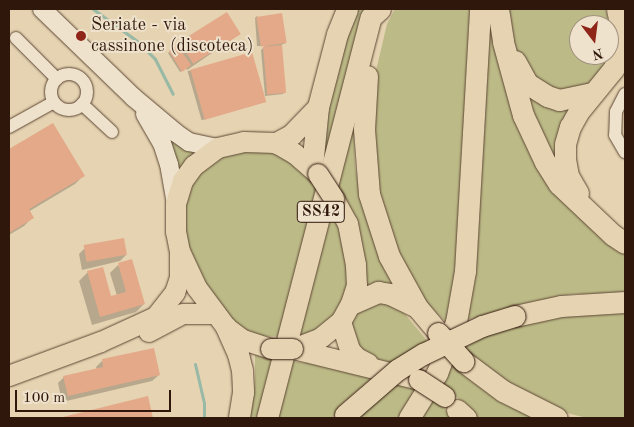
<!DOCTYPE html>
<style>
body{margin:0}
#map{position:relative;width:634px;height:427px;overflow:hidden;background:#e5d3b1;font-family:"Old Standard TT",serif}
div>[style]{position:absolute}
.green>*{inset:0;background:#bcba87}
.shadow>*{inset:0;background:#0003;transform-origin:0 0}
.stream>*{height:3px;margin:-1.5px;padding:0 1.5px;transform-origin:1.5px;border-radius:1.5px;background:#97b9a6}
.building>*{inset:0;background:#e4a989;transform-origin:0 0}
.roads{filter:drop-shadow(0 0 1px #5d4634) drop-shadow(0 0 1px #5d4634)}
.minor>*{height:12px;margin:-6px;padding:0 6px;transform-origin:6px;border-radius:6px;background:#eee2cc}
.minor>.ring{margin:-6px;padding:0;box-sizing:content-box;background:none;border:12px solid #eee2cc;border-radius:50%}
.secondary>*{height:18px;margin:-9px;padding:0 9px;transform-origin:9px;border-radius:9px;background:#eee2cc}
.primary>*{height:20px;margin:-10px;padding:0 10px;transform-origin:10px;border-radius:10px;background:#e5d3b1}
.trunk>*{height:21px;margin:-10.5px;padding:0 10.5px;transform-origin:10.5px;border-radius:10.5px;background:#e5d3b1}
.bridges{filter:drop-shadow(0 0 1px #30170b) drop-shadow(0 0 1px #30170b)}
.primary-bridge>*{height:20px;margin:-10px;padding:0 10px;transform-origin:10px;border-radius:10px;background:#e5d3b1}
.trunk-bridge>*{height:21px;margin:-10.5px;padding:0 10.5px;transform-origin:10.5px;border-radius:10.5px;background:#e5d3b1}
.dots>*{width:14px;height:14px;translate:-50% -50%;box-sizing:border-box;border:2px solid #eee2cc;border-radius:50%}
span{translate:-50% -50%;white-space:nowrap;text-align:center;line-height:1.15;-webkit-text-stroke:4px #eee2cc;paint-order:stroke}
.shield-label span{padding:1px 4px;background:#eee2cc;border:1px solid;border-radius:4px;-webkit-text-stroke-width:0}
.shield-label{font-size:16px;color:#30170b;font-weight:700}
.poi-label{font-size:18px;color:#30170b}
.left{translate:0 -50%;text-align:left}
.frame{position:absolute;inset:0;border:10px solid #30170b;pointer-events:none}
.north{position:absolute;left:569px;top:15px;width:50px;height:50px;box-sizing:border-box;background:#eee2cc;border:1px solid #a2917f;border-radius:50%;rotate:165deg;font-size:14px;font-weight:700;line-height:20px;text-align:center;color:#30170b}
.north::after{content:'';display:block;margin:auto;width:18px;height:22px;background:#8f2418;clip-path:polygon(50% 0,100% 100%,50% 72%,0 100%)}
.scale{position:absolute;left:15px;top:390px;width:156px;height:22px;box-sizing:border-box;border:2px solid #30170b;border-top:0;padding-left:6px;font-size:15px;line-height:18px;white-space:nowrap;color:#30170b;-webkit-text-stroke:4px #eee2cc;paint-order:stroke}
</style>
<div id="map">
<div class="green">
<div style="clip-path:polygon(356px 9px,371px 9px,328px 167px,318px 144px,344px 35px)"></div>
<div style="clip-path:polygon(395px 9px,472px 9px,457px 262px,447px 323px,422px 298px,395px 249px,378px 204px,372px 159px,375px 75px,387px 24px)"></div>
<div style="clip-path:polygon(evenodd,509px 9px,606px 9px,612px 46px,608px 66px,583px 91px,546px 91px,517px 59px,509px 9px,579px 25px,609px 25px,609px 55px,579px 55px,579px 25px)"></div>
<div style="clip-path:polygon(487px 16px,495px 17px,511px 100px,625px 251px,625px 294px,571px 294px,517px 305px,463px 321px)"></div>
<div style="clip-path:polygon(522px 86px,572px 102px,559px 173px)"></div>
<div style="clip-path:polygon(353px 119px,355px 166px,361px 200px,376px 247px,398px 292px,363px 291px,333px 181px)"></div>
<div style="clip-path:polygon(169px 137px,202px 151px,179px 178px)"></div>
<div style="clip-path:polygon(233px 151px,273px 151px,288px 157px,316px 186px,281px 337px,264px 336px,263px 339px,237px 326px,196px 271px,180px 217px,192px 180px,205px 168px)"></div>
<div style="clip-path:polygon(330px 204px,337px 218px,351px 277px,339px 307px,329px 320px,311px 334px,294px 338px)"></div>
<div style="clip-path:polygon(374px 301px,400px 308px,428px 342px,392px 364px,357px 355px,349px 321px,357px 310px)"></div>
<div style="clip-path:polygon(625px 309px,625px 418px,587px 418px,567px 413px,521px 390px,492px 371px,464px 348px,484px 337px,529px 321px,560px 313px)"></div>
<div style="clip-path:polygon(255px 352px,277px 357px,261px 418px,249px 418px,255px 382px)"></div>
<div style="clip-path:polygon(287px 360px,305px 363px,306px 361px,375px 375px,339px 406px,340px 409px,332px 418px,272px 418px)"></div>
<div style="clip-path:polygon(452px 365px,500px 400px,544px 418px,477px 418px,442px 382px)"></div>
<div style="clip-path:polygon(399px 380px,419px 390px,401px 418px,356px 418px)"></div>
<div style="clip-path:polygon(431px 400px,443px 406px,452px 418px,420px 418px)"></div>
</div>
<div class="shadow">
<div style="clip-path:polygon(257px 16px,286px 43px,281px 45px,284px 93px,283px 94px,265px 96px,261px 50px,265px 46px,257px 46px,255px 18px)"></div>
<div style="clip-path:polygon(240px 34px,187px 70px,186px 68px,180px 72px,168px 53px,181px 44px)"></div>
<div style="left:251px;top:53px;width:51px;height:66px;rotate:74deg"></div>
<div style="clip-path:polygon(53px 124px,83px 176px,75px 184px,28px 212px,32px 218px,24px 226px,9px 235px,9px 150px)"></div>
<div style="clip-path:polygon(85px 248px,126px 255px,120px 261px,82px 270px,79px 254px)"></div>
<div style="clip-path:polygon(118px 265px,144px 304px,136px 312px,92px 325px,79px 281px,88px 272px,110px 297px,117px 296px,110px 273px)"></div>
<div style="clip-path:polygon(102px 361px,159px 375px,152px 381px,62px 402px,58px 383px,64px 377px,97px 370px,96px 367px)"></div>
<div style="clip-path:polygon(147px 398px,152px 418px,61px 418px)"></div>
</div>
<div class="stream">
<div style="left:93px;top:9px;width:54px;rotate:36deg"></div>
<div style="left:137px;top:41px;width:25px;rotate:45deg"></div>
<div style="left:155px;top:59px;width:39px;rotate:63deg"></div>
<div style="left:195px;top:364px;width:40px;rotate:77deg"></div>
<div style="left:204px;top:403px;width:15px;rotate:90deg"></div>
</div>
<div class="building">
<div style="left:227px;top:12px;width:26px;height:56px;rotate:58deg"></div>
<div style="left:282px;top:13px;width:30px;height:26px;rotate:81deg"></div>
<div style="clip-path:polygon(177px 45px,191px 65px,182px 72px,169px 51px)"></div>
<div style="left:282px;top:45px;width:48px;height:19px;rotate:85deg"></div>
<div style="left:252px;top:52px;width:52px;height:64px;rotate:74deg"></div>
<div style="clip-path:polygon(53px 123px,85px 176px,29px 209px,34px 218px,9px 233px,9px 149px)"></div>
<div style="left:124px;top:238px;width:17px;height:41px;rotate:80deg"></div>
<div style="clip-path:polygon(132px 259px,145px 304px,100px 317px,87px 271px,103px 267px,111px 296px,126px 292px,118px 263px)"></div>
<div style="clip-path:polygon(154px 348px,160px 375px,68px 396px,63px 376px,103px 367px,102px 359px)"></div>
<div style="clip-path:polygon(148px 396px,153px 418px,59px 418px)"></div>
</div>
<div class="roads">
<div class="minor">
<div style="left:16px;top:38px;width:58px;rotate:45deg"></div>
<div class="ring" style="left:51px;top:74px;width:24px;height:24px"></div>
<div style="left:625px;top:94px;width:20px;rotate:117deg"></div>
<div style="left:616px;top:112px;width:23px;rotate:92deg"></div>
<div style="left:615px;top:135px;width:20px;rotate:60deg"></div>
<div style="left:82px;top:104px;width:41px;rotate:43deg"></div>
<div style="left:9px;top:127px;width:51px;rotate:-29.1deg"></div>
</div>
<div class="secondary">
<div style="left:42px;top:9px;width:127px;rotate:44deg"></div>
<div style="left:133px;top:97px;width:56px;rotate:39.9deg"></div>
<div style="left:176px;top:133px;width:16px;rotate:35deg"></div>
<div style="left:189px;top:142px;width:30px;rotate:12deg"></div>
<div style="left:145px;top:114px;width:34px;rotate:60deg"></div>
<div style="left:162px;top:143px;width:22px;rotate:72deg"></div>
<div style="left:169px;top:164px;width:41px;rotate:80.1deg"></div>
</div>
<div class="primary">
<div style="left:341px;top:322px;width:29px;rotate:72deg"></div>
<div style="left:350px;top:350px;width:11px;rotate:49deg"></div>
<div style="left:357px;top:358px;width:13px;rotate:27deg"></div>
<div style="left:149px;top:332px;width:38px;rotate:-28deg"></div>
<div style="left:183px;top:314px;width:32px"></div>
<div style="left:271px;top:349px;width:29px;rotate:-162deg"></div>
<div style="left:243px;top:340px;width:21px;rotate:-143deg"></div>
<div style="left:226px;top:327px;width:49px;rotate:-126.6deg"></div>
<div style="left:197px;top:288px;width:40px;rotate:-115deg"></div>
<div style="left:180px;top:252px;width:20px;rotate:-101deg"></div>
<div style="left:176px;top:232px;width:28px;rotate:-90deg"></div>
<div style="left:176px;top:204px;width:24px;rotate:-73deg"></div>
<div style="left:183px;top:181px;width:19px;rotate:-54deg"></div>
<div style="left:194px;top:166px;width:30px;rotate:-37deg"></div>
<div style="left:218px;top:148px;width:27px;rotate:-13deg"></div>
<div style="left:244px;top:142px;width:32px;rotate:2deg"></div>
<div style="left:276px;top:143px;width:22px;rotate:30deg"></div>
<div style="left:295px;top:154px;width:30px;rotate:41deg"></div>
<div style="left:293px;top:349px;width:30px;rotate:-21deg"></div>
<div style="left:321px;top:338px;width:26px;rotate:-39deg"></div>
<div style="left:341px;top:322px;width:21px;rotate:-61deg"></div>
<div style="left:351px;top:304px;width:19px;rotate:-72deg"></div>
<div style="left:357px;top:286px;width:21px;rotate:-93deg"></div>
<div style="left:356px;top:265px;width:42px;rotate:-101deg"></div>
<div style="left:348px;top:224px;width:29px;rotate:-119deg"></div>
<div style="left:293px;top:349px;width:130px;rotate:13.8deg"></div>
<div style="left:9px;top:376px;width:98px;rotate:-20.3deg"></div>
<div style="left:101px;top:342px;width:60px;rotate:-24.4deg"></div>
<div style="left:156px;top:317px;width:31px;rotate:-52deg"></div>
<div style="left:175px;top:293px;width:16px;rotate:-72deg"></div>
<div style="left:180px;top:278px;width:24px;rotate:-90deg"></div>
</div>
<div class="trunk">
<div style="left:498px;top:9px;width:33px;rotate:81deg"></div>
<div style="left:503px;top:42px;width:76px;rotate:74.7deg"></div>
<div style="left:523px;top:115px;width:52px;rotate:64.9deg"></div>
<div style="left:545px;top:162px;width:26px;rotate:58deg"></div>
<div style="left:559px;top:184px;width:74px;rotate:43.4deg"></div>
<div style="left:613px;top:235px;width:14px;rotate:34deg"></div>
<div style="left:515px;top:61px;width:26px;rotate:61deg"></div>
<div style="left:528px;top:84px;width:22px;rotate:32deg"></div>
<div style="left:547px;top:96px;width:13px;rotate:18deg"></div>
<div style="left:559px;top:100px;width:35px;rotate:-12deg"></div>
<div style="left:367px;top:76px;width:53px;rotate:93.2deg"></div>
<div style="left:364px;top:129px;width:65px;rotate:85.6deg"></div>
<div style="left:369px;top:194px;width:65px;rotate:72.1deg"></div>
<div style="left:389px;top:256px;width:58px;rotate:61.2deg"></div>
<div style="left:417px;top:307px;width:33px;rotate:50deg"></div>
<div style="left:276px;top:143px;width:17px;rotate:-28deg"></div>
<div style="left:291px;top:135px;width:39px;rotate:-46deg"></div>
<div style="left:312px;top:167px;width:60px;rotate:-84.3deg"></div>
<div style="left:318px;top:107px;width:75px;rotate:-75.4deg"></div>
<div style="left:337px;top:34px;width:27px;rotate:-68deg"></div>
<div style="left:578px;top:193px;width:20px;rotate:-120deg"></div>
<div style="left:568px;top:176px;width:17px;rotate:-100deg"></div>
<div style="left:565px;top:159px;width:15px;rotate:-90deg"></div>
<div style="left:565px;top:144px;width:18px;rotate:-74deg"></div>
<div style="left:570px;top:127px;width:18px;rotate:-61deg"></div>
<div style="left:579px;top:111px;width:55px;rotate:-50.9deg"></div>
<div style="left:614px;top:68px;width:20px;rotate:-70deg"></div>
<div style="left:621px;top:49px;width:21px;rotate:-90deg"></div>
<div style="left:621px;top:28px;width:19px;rotate:-102deg"></div>
<div style="left:351px;top:304px;width:30px;rotate:-24deg"></div>
<div style="left:378px;top:292px;width:12px;rotate:9deg"></div>
<div style="left:390px;top:294px;width:30px;rotate:26deg"></div>
<div style="left:515px;top:316px;width:47px;rotate:-12.3deg"></div>
<div style="left:561px;top:306px;width:64px;rotate:-3.6deg"></div>
<div style="left:226px;top:327px;width:30px;rotate:66deg"></div>
<div style="left:238px;top:354px;width:16px;rotate:76deg"></div>
<div style="left:242px;top:370px;width:22px;rotate:87deg"></div>
<div style="left:243px;top:392px;width:26px;rotate:99deg"></div>
<div style="left:463px;top:361px;width:50px;rotate:36.9deg"></div>
<div style="left:503px;top:391px;width:60px;rotate:26.6deg"></div>
<div style="left:457px;top:410px;width:12px;rotate:42deg"></div>
<div style="left:267px;top:418px;width:414px;rotate:-75.5deg"></div>
<div style="left:371px;top:17px;width:12px;rotate:-42deg"></div>
<div style="left:409px;top:418px;width:53px;rotate:-58.1deg"></div>
<div style="left:437px;top:373px;width:54px;rotate:-69.6deg"></div>
<div style="left:456px;top:322px;width:52px;rotate:-80deg"></div>
<div style="left:465px;top:271px;width:262px;rotate:-86.7deg"></div>
</div>
</div>
<div class="bridges">
<div class="primary-bridge">
<div style="left:318px;top:174px;width:30px;rotate:57deg"></div>
<div style="left:271px;top:349px;width:22px"></div>
<div style="left:419px;top:380px;width:31px;rotate:33deg"></div>
</div>
<div class="trunk-bridge">
<div style="left:438px;top:333px;width:38px;rotate:48deg"></div>
<div style="left:345px;top:415px;width:69px;rotate:-40.9deg"></div>
<div style="left:397px;top:370px;width:31px;rotate:-32deg"></div>
<div style="left:423px;top:354px;width:65px;rotate:-25.4deg"></div>
<div style="left:482px;top:326px;width:34px;rotate:-17deg"></div>
</div>
</div>
<div class="dots">
<div style="left:81px;top:36px;background:#8f2418"></div>
</div>
<div class="shield-label">
<span style="left:321px;top:212px">SS42</span>
</div>
<div class="poi-label">
<span class="left" style="left:91px;top:36px">Seriate - via<br>cassinone (discoteca)</span>
</div>
<div class="frame"></div>
<div class="north">N</div>
<div class="scale">100 m</div>
</div>
